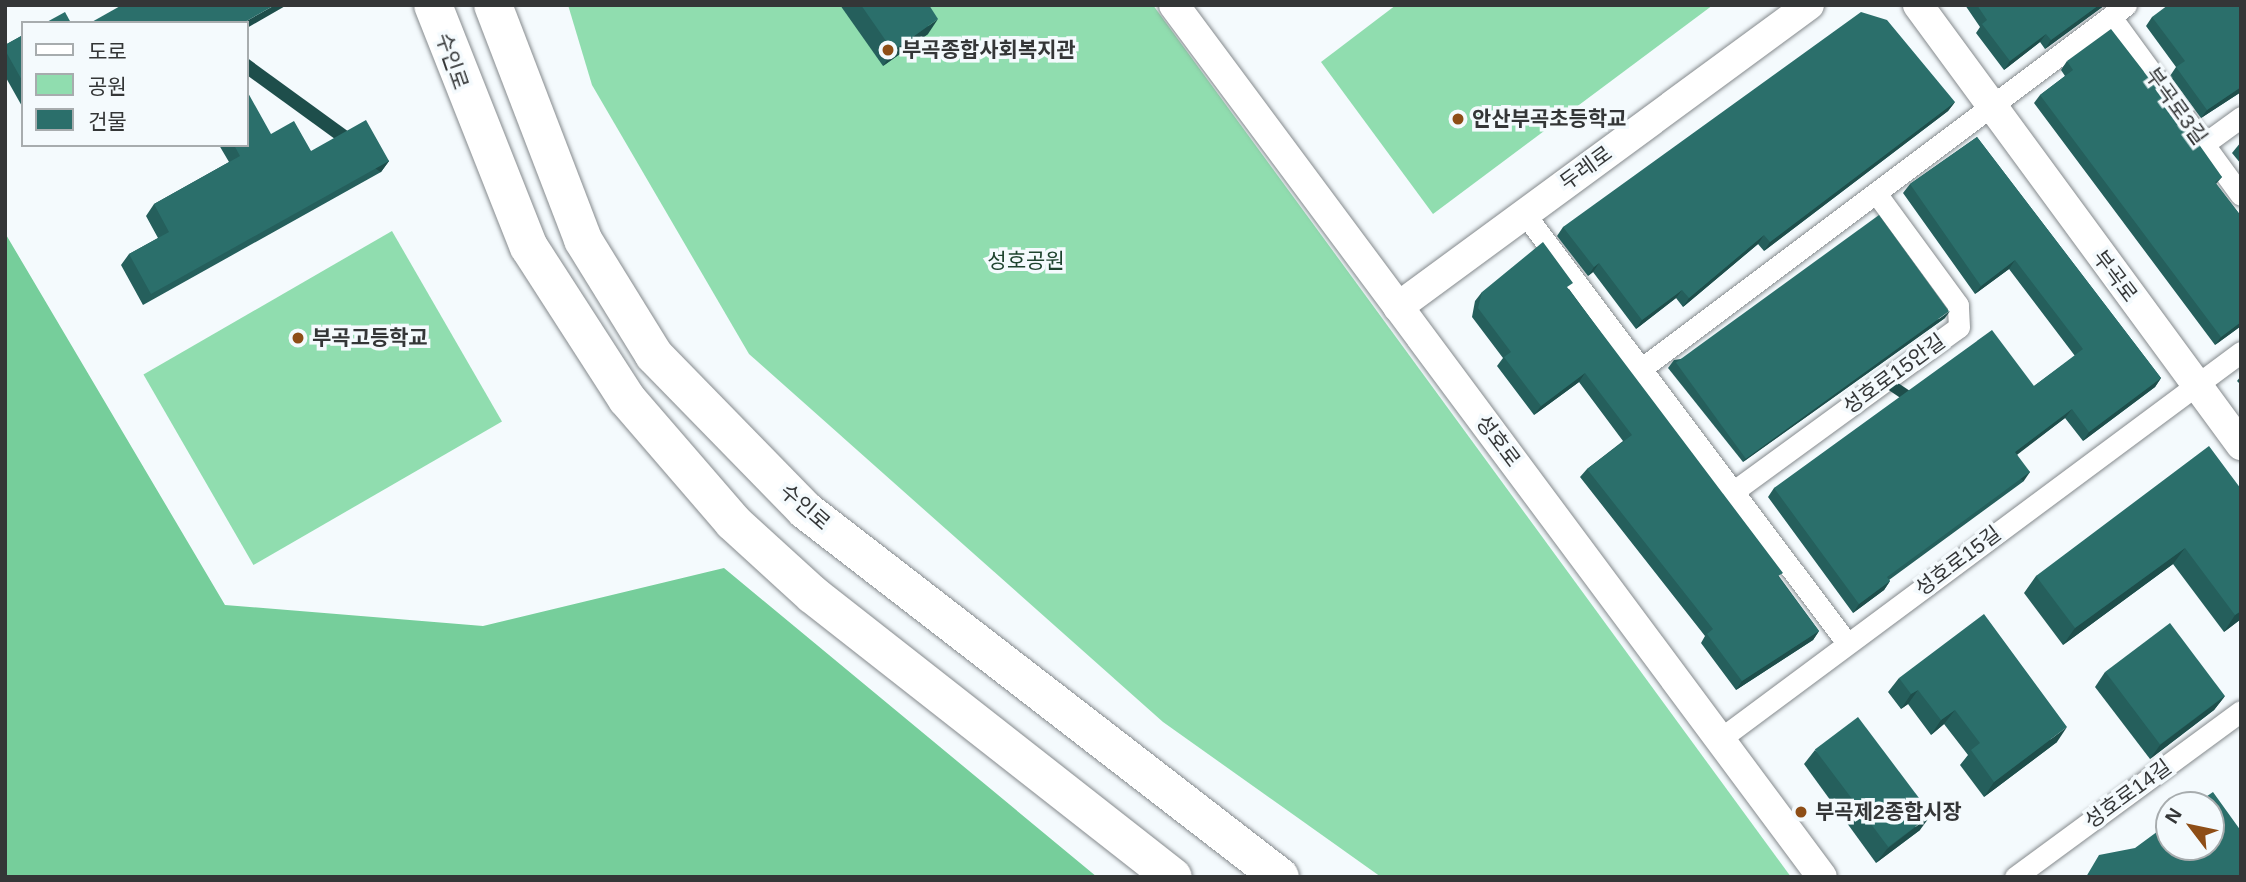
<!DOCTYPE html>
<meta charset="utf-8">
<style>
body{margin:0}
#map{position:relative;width:2246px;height:882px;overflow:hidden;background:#f4fafd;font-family:Arial,"Noto Sans KR",sans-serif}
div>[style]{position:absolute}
.green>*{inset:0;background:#90ddaf;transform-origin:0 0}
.forest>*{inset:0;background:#76ce9b}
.roads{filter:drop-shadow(0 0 2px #858a8d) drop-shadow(0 0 2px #858a8d)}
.street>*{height:21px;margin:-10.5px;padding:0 10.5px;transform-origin:10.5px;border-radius:10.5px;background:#fff}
.secondary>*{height:30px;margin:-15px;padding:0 15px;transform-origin:15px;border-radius:15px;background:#fff}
.highway>*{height:38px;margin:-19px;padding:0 19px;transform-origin:19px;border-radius:19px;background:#fff}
.wall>*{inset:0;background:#255f5c}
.shaded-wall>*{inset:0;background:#1e4e4b;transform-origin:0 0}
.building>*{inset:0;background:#2b6f6b;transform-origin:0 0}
.dots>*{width:19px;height:19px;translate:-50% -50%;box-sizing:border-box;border:4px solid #f4fafd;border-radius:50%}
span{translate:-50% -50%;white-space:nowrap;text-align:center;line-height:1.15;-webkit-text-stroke:7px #f4fafd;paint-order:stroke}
.poi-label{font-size:21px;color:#343637;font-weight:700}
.left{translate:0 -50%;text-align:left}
.street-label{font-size:21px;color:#343637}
.park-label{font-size:21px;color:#1e432e}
.frame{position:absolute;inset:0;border:7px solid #343637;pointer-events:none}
.legend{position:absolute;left:21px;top:21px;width:228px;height:126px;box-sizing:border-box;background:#f4fafd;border:2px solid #a7acae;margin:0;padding:9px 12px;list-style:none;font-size:21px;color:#343637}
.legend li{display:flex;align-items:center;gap:14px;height:35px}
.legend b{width:35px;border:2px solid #a7acae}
.north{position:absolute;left:2155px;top:791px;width:70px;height:70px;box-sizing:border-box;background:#f4fafd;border:2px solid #a7acae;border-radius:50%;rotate:302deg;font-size:19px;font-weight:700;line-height:28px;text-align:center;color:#343637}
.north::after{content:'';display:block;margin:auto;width:24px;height:32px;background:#8e4e17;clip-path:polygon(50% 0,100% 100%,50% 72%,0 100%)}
</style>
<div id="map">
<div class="green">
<div style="clip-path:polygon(568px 5px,1153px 5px,1791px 877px,1381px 877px,1163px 722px,749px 354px,592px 85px)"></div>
<div style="clip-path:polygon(1396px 5px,1713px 5px,1433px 214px,1321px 62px)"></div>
<div style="left:392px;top:231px;width:220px;height:287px;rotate:60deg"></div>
</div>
<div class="forest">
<div style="clip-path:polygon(5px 233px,225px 605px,483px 626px,724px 568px,1097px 877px,5px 877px)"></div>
</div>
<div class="roads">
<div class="street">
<div style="left:2111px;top:17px;width:220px;rotate:53.9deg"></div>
<div style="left:2204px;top:144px;width:46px;rotate:-36.1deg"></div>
<div style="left:1524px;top:213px;width:538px;rotate:53.09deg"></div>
<div style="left:1642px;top:368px;width:605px;rotate:-36.87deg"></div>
<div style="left:1734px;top:491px;width:278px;rotate:-36.1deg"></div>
<div style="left:1959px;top:327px;width:22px;rotate:-93deg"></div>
<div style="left:1958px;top:305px;width:139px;rotate:-126.2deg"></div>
<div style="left:1720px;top:739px;width:649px;rotate:-36.61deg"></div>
<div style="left:2015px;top:877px;width:280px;rotate:-36.3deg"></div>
</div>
<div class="secondary">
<div style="left:1174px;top:5px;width:1086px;rotate:53.38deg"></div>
<div style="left:1918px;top:5px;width:546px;rotate:53.72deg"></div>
<div style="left:1398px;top:307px;width:510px;rotate:-36.31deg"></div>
</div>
<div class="highway">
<div style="left:433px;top:5px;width:260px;rotate:68.4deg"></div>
<div style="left:529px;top:247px;width:181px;rotate:57.2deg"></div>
<div style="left:627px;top:399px;width:162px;rotate:49.2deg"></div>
<div style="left:733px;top:522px;width:108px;rotate:42.4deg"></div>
<div style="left:813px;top:595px;width:457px;rotate:38.1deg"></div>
<div style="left:493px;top:5px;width:252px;rotate:69deg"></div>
<div style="left:583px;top:240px;width:135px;rotate:58.3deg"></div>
<div style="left:654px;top:355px;width:216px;rotate:45.7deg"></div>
<div style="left:805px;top:510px;width:600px;rotate:37.69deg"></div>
</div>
</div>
<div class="wall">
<div style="clip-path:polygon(840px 5px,929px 5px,928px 34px,883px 66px)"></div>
<div style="clip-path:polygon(1965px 5px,2105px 5px,2045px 49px,2040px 42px,2004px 70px,1976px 33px,1980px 27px)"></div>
<div style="clip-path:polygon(2241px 5px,2241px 92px,2201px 118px,2170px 76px,2176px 67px,2146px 26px,2152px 17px)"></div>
<div style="clip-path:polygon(23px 35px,23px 108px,5px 76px,5px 45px)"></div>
<div style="clip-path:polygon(2067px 61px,2222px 177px,2216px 184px,2241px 216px,2241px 326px,2215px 345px,2034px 103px,2040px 95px,2065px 76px,2061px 70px)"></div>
<div style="clip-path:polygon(1955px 102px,1948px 111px,1764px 251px,1758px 244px,1683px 307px,1676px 298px,1636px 329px,1593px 272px,1588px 276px,1557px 236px,1563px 227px)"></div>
<div style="clip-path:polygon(271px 134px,311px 151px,389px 161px,381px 172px,143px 305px,121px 265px,129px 254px,158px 238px,146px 216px,154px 204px,229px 162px,219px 145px,247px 145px)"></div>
<div style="clip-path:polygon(1977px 137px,2161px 378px,2155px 387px,2083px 441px,2065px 418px,2017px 454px,2024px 481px,1889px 580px,1890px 581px,1884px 590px,1853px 613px,1768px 497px,1774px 488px,2034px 386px,2075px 356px,2009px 269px,1975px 294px,1903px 193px,1910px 184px)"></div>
<div style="clip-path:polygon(2241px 142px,2241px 164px,2232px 153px)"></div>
<div style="clip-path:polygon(1569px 289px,1819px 631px,1813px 640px,1736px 690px,1701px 643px,1705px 636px,1580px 477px,1587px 469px,1623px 441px,1579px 382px,1534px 415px,1497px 366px,1503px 358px,1472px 317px,1475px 301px,1482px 292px)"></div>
<div style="clip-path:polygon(1945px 318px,1743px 462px,1668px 368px,1674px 360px)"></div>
<div style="clip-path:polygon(2241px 376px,2241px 385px,2237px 381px)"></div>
<div style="clip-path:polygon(2241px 489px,2241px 619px,2224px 632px,2173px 564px,2063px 645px,2024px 593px,2036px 576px)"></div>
<div style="clip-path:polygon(2105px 672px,2225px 696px,2214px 710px,2150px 759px,2095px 687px)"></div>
<div style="clip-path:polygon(1899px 678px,2057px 742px,1984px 797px,1960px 765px,1968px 755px,1944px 724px,1931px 735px,1908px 704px,1901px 709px,1888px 692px)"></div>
<div style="clip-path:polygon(1815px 750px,1920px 830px,1876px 863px,1804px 764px)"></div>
</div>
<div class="shaded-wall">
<div style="clip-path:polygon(275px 5px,287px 5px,247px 28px,247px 23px,243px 23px)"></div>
<div style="clip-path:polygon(2099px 5px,2105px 5px,2045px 49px,2051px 40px)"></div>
<div style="clip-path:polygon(938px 19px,928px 34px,883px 66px,893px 51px)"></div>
<div style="clip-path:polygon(2046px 34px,2040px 42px,2004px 70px,2010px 61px)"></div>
<div style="clip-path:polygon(2241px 87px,2241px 92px,2201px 118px,2207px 110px)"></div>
<div style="clip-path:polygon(1955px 102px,1948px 111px,1764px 251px,1770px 242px)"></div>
<div style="left:389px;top:161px;width:14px;height:273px;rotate:126deg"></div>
<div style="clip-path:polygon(1764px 235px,1758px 244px,1683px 307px,1689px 298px)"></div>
<div style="clip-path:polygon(2015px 260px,2009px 269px,1975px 294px,1981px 286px)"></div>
<div style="clip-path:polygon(1599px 263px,1593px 272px,1588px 276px,1594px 267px)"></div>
<div style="clip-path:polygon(1682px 290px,1676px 298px,1636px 329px,1642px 320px)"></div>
<div style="clip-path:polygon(1950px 311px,1945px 318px,1743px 462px,1749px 454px)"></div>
<div style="clip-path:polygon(2241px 322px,2241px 326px,2215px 345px,2221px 337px)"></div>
<div style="clip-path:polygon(1585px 373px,1579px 382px,1534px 415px,1541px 406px)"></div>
<div style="clip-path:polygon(2161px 378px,2155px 387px,2083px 441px,2089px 432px)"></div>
<div style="clip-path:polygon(2072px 409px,2065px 418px,2009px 461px,2015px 452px)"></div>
<div style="left:2030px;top:472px;width:11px;height:177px;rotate:124deg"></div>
<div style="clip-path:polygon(2185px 548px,2173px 564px,2063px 645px,2075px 628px)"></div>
<div style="clip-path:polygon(1890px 581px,1884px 590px,1853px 613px,1859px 604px)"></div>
<div style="clip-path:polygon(2241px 611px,2241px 619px,2224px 632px,2235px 615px)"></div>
<div style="clip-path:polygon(1819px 631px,1813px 640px,1736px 690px,1742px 681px)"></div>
<div style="clip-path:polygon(1918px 690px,1908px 704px,1901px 709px,1911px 694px)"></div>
<div style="clip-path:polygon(2225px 696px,2214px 710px,2150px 759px,2160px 745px)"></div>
<div style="clip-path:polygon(1955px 710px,1944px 724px,1931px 735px,1941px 720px)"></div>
<div style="clip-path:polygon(2067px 727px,2057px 742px,1984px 797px,1994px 782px)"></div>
<div style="clip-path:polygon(1931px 815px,1920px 830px,1876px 863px,1887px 849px)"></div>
</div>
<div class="building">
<div style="clip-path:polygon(122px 5px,275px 5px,243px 23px,90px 23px)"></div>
<div style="clip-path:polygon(861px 5px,929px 5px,938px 19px,893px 51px)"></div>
<div style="clip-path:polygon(1977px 5px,2099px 5px,2051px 40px,2046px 34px,2010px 61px,1982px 24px,1987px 20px)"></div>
<div style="clip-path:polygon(2168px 5px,2241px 5px,2241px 87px,2207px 110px,2176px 67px,2185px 61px,2152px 17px)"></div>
<div style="clip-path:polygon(65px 12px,71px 23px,45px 23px)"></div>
<div style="clip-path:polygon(1861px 12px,1887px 20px,1955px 102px,1770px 242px,1764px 235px,1689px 298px,1682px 290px,1642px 320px,1599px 263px,1594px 267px,1563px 227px)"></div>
<div style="clip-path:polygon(2111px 29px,2186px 126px,2222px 177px,2215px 182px,2241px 216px,2241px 322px,2221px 337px,2040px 95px,2073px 70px,2067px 61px)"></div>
<div style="clip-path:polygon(23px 35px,23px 82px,5px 50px,5px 45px)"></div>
<div style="clip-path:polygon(247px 91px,271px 134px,294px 121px,311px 151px,366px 120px,389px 161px,151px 294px,129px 254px,169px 232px,154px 204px,240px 156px,234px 145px,247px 145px)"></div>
<div style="clip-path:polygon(1977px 137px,2161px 378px,2089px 432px,2072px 409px,2015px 452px,2030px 472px,1887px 577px,1890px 581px,1859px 604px,1774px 488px,1992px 330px,2034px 386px,2083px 349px,2015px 260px,1981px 286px,1910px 184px)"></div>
<div style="left:1879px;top:215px;width:119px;height:251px;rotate:54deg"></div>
<div style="clip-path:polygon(1543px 242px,1573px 283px,1567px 287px,1783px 573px,1778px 576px,1819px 631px,1742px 681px,1707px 634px,1713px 629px,1587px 469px,1632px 435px,1585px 373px,1541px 406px,1504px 357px,1511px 352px,1478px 308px,1482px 292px)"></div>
<div style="clip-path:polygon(2209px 446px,2241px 489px,2241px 611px,2235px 615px,2185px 548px,2075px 628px,2036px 576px)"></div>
<div style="clip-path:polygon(1984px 614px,2067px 727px,1994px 782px,1971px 750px,1980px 743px,1955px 710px,1941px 720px,1918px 690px,1911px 694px,1899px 678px)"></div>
<div style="left:2170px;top:623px;width:91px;height:81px;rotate:53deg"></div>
<div style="left:1858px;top:717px;width:122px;height:54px;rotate:53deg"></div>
<div style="clip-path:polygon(2213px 792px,2241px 831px,2241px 877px,2086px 877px,2099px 855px,2135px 848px,2169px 823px,2169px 847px,2211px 847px,2211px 805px,2194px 805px)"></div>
</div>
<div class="dots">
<div style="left:888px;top:50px;background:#8e4e17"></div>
<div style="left:1458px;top:119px;background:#8e4e17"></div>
<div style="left:298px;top:338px;background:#8e4e17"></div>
<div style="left:1801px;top:812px;background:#8e4e17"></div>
</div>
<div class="poi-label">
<span class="left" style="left:902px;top:50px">부곡종합사회복지관</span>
<span class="left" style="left:1472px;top:119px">안산부곡초등학교</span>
<span class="left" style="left:312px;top:338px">부곡고등학교</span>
<span class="left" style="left:1815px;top:812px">부곡제2종합시장</span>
</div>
<div class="street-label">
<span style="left:452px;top:61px;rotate:71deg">수인로</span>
<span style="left:2176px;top:106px;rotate:54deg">부곡로3길</span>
<span style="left:1586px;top:168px;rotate:-36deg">두레로</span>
<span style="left:2115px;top:276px;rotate:53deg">부곡로</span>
<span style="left:1894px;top:374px;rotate:-36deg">성호로15안길</span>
<span style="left:1498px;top:441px;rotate:53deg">성호로</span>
<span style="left:805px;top:507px;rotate:41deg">수인로</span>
<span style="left:1958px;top:561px;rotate:-37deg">성호로15길</span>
<span style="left:2128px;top:794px;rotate:-36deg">성호로14길</span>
</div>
<div class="park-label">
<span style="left:1026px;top:261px">성호공원</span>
</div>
<div class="frame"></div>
<ul class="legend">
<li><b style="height:9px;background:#fff"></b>도로</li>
<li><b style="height:19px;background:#90ddaf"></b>공원</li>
<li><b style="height:19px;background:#2b6f6b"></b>건물</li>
</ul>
<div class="north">N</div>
</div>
